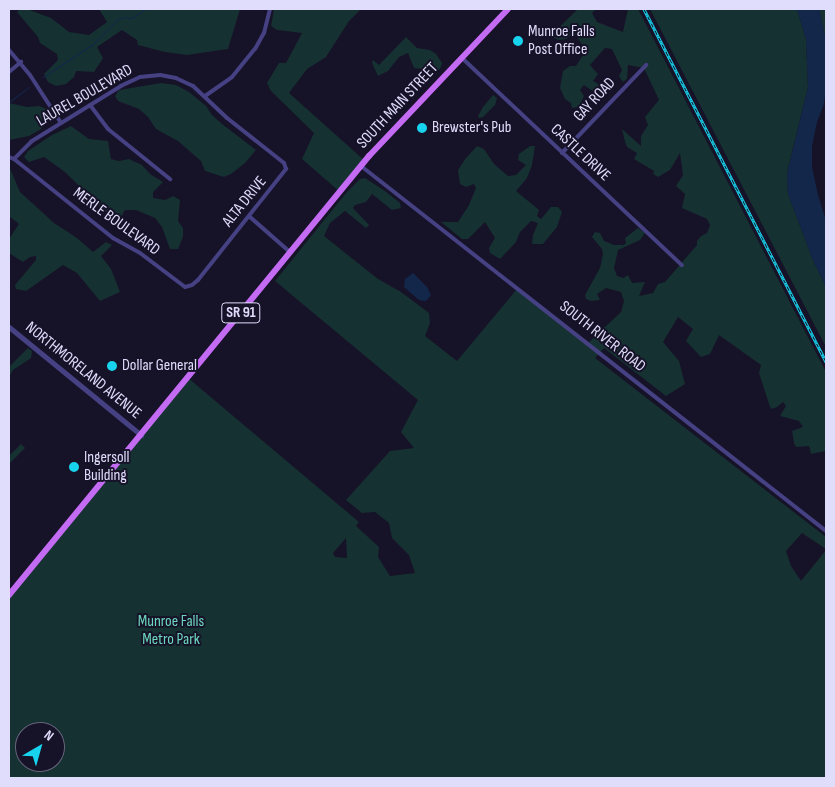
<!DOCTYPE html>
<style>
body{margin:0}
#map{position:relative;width:835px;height:787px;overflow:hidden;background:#161228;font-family:"Sofia Sans Condensed",sans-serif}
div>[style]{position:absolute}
.green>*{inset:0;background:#163131}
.water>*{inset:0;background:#13274b}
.stream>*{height:1px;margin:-0.5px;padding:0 0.5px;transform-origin:0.5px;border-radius:0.5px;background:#13274b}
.minor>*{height:4px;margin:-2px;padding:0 2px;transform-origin:2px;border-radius:2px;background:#454183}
.tertiary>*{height:5px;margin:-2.5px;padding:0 2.5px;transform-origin:2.5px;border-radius:2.5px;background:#454183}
.primary>*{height:6px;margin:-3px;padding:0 3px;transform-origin:3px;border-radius:3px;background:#c46bf4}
.rail>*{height:3px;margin-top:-1.5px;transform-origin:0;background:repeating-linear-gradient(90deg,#161228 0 4px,#17d3ed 0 8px);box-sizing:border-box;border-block:1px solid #17d3ed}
.dots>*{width:14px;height:14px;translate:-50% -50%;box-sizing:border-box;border:2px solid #161228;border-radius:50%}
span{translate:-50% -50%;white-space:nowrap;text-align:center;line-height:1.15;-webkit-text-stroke:4px #161228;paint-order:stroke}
.shield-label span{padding:1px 4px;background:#161228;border:1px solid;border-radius:4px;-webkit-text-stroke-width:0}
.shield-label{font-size:15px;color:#e0dcfc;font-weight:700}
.poi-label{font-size:16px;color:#e0dcfc}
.left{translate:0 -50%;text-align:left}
.street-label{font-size:16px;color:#e0dcfc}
.park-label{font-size:16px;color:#6cd8bf}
.frame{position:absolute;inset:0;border:10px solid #e0dcfc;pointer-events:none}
.north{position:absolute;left:15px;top:722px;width:50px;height:50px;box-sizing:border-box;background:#161228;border:1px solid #67637d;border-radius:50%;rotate:38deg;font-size:14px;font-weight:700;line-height:20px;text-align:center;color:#e0dcfc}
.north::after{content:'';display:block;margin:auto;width:18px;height:22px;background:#17d3ed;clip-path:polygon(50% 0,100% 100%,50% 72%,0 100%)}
</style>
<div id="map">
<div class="green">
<div style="clip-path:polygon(20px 9px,27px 9px,51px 18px,69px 32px,89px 35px,107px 22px,99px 9px,240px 9px,228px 49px,187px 55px,165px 52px,138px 45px,137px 40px,122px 30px,97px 47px,103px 58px,94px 72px,76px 71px,74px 77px,66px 84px,56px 86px,48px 82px,44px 74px,58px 60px,57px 54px,40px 43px,38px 37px,17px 12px)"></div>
<div style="clip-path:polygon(274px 9px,361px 9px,349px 21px,326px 57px,307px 69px,289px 93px,365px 161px,340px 192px,302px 159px,314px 133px,271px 91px,267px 83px,279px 63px,286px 63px,302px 33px,277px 30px,271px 26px)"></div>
<div style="clip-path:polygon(evenodd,578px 9px,596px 9px,592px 13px,597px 22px,623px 32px,628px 9px,638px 9px,826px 372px,826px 451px,811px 454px,809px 446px,796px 447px,794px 443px,792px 431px,803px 427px,799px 421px,780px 416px,786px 406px,783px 402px,777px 407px,772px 409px,770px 407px,759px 373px,761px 365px,719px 335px,710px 354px,701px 357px,686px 341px,693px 329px,678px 317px,663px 342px,679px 361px,685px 384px,666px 396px,604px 348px,595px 358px,826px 537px,826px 549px,802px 533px,786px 551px,791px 566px,801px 581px,826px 550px,826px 778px,9px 778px,9px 595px,187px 377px,359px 522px,356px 526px,379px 547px,378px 557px,390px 576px,415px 573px,409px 555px,392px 538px,389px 523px,375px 512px,362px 513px,346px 500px,390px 451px,414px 448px,401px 432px,418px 400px,275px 281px,346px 193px,360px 179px,365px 178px,385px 191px,400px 203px,401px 208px,392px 210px,372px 194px,366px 202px,355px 205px,353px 208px,369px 225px,366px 228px,345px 211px,330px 223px,324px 236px,378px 279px,401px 292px,429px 313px,430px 323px,425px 336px,457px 361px,517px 289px,587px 344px,621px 312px,624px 301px,621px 292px,606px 288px,597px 294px,600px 300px,591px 301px,586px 299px,585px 295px,600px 268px,603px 254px,602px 249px,592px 237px,595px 232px,600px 233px,604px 241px,614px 245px,624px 245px,626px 243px,625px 238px,638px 228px,645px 233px,640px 240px,618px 250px,614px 268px,617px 276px,623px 278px,628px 275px,632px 283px,645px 282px,639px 296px,653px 293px,658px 284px,665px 282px,697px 245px,697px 241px,701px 236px,707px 233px,710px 225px,707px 219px,682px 208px,685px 194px,676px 186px,683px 175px,680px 153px,670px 170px,658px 177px,653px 174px,654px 171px,634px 159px,637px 153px,627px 147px,625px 142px,622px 129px,641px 146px,641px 136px,648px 125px,645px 117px,659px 100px,644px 68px,628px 65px,627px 79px,623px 82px,619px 76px,622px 70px,612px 49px,605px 48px,590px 65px,598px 74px,593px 81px,600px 85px,603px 93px,600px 96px,584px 85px,580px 90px,584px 96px,579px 107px,572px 108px,571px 103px,565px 99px,560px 88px,563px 71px,570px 66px,576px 66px,586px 50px,574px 33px,566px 39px,559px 40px,554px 38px,553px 33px,578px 9px,346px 538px,347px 558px,335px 557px,333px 553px,346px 538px,578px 9px,25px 732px,55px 732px,55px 762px,25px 762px,25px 732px)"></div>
<div style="clip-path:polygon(650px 9px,797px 9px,806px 39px,808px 87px,787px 173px,788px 194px,813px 260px,826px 287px,826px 347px)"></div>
<div style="clip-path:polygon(819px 9px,826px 9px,826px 38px,825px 37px)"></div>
<div style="clip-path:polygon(406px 37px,417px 48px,430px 50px,436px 54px,442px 63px,441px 67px,438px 71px,414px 68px,408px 53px,399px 57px,388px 71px,378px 76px,372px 63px,373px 60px,379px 65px)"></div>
<div style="clip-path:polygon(161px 83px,176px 85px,189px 92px,206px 106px,212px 115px,222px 124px,256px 150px,245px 163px,231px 174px,224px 177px,205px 171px,201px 161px,178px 141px,156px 129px,148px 117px,139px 109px,118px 101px,115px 96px,119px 90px)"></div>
<div style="clip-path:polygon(493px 95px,497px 98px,495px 105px,483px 117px,479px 118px,478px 116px,483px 107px)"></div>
<div style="clip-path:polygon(9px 103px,27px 107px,39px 106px,47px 109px,51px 118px,41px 129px,29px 136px,9px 140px)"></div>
<div style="clip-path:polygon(71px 126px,89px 139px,108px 141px,111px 159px,119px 161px,129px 159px,142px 165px,150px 174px,163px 182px,153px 192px,153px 198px,165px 200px,173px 196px,180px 200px,178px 221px,183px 228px,183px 237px,178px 249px,170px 249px,162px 227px,155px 218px,136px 210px,125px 210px,120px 219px,115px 221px,65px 172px,44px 157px,29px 162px,24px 157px,28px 151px,52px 135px)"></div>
<div style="clip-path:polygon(477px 146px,484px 149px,494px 164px,508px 176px,516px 175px,526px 165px,518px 160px,519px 154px,530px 146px,535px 146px,532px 165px,527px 178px,516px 191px,539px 210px,537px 216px,541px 219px,551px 207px,558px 207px,562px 212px,557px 227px,543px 244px,532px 244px,533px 235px,538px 223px,531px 221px,520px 232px,516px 242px,500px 259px,490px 253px,489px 248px,495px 238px,485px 222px,468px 239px,462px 239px,441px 222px,458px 222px,469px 205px,476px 188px,474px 184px,466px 187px,460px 184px,458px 170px,466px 158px)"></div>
<div style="clip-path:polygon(9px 166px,20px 192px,54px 223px,77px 238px,93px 252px,106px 242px,112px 245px,101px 256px,111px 269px,120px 292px,100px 301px,77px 273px,63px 265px,26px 291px,16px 289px,15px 285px,36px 260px,36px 256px,30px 257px,23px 262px,9px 253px,9px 239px,19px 224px,9px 216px)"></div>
<div style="clip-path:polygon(28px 348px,32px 351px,31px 358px,13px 370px,9px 377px,9px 367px)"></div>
<div style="clip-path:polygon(21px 444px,25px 448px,9px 464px,9px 456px)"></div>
</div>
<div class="water">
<div style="clip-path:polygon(797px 9px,819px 9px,826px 40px,826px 88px,824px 104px,817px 122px,812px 146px,812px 167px,818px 195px,826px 221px,826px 287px,813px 260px,788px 194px,787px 174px,808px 87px,806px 39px)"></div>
<div style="clip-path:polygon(413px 273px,427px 287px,431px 295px,426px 301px,419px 300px,404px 287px,405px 279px)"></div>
</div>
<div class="stream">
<div style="left:43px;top:77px;width:60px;rotate:-33.4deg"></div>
<div style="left:93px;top:44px;width:35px;rotate:-45deg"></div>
<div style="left:118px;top:19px;width:7px;rotate:-16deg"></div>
<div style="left:125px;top:17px;width:7px;rotate:8deg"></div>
<div style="left:132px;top:18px;width:16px;rotate:-35deg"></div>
<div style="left:9px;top:102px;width:25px;rotate:-37deg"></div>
</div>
<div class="minor">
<div style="left:9px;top:50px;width:33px;rotate:50deg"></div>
<div style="left:30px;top:75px;width:57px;rotate:57.1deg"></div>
<div style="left:462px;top:58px;width:302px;rotate:43.3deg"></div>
<div style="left:9px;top:72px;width:16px;rotate:-40deg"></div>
<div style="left:205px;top:96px;width:33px;rotate:-35deg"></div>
<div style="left:232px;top:77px;width:36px;rotate:-51deg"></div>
<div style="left:255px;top:49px;width:18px;rotate:-61deg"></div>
<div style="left:264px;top:33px;width:25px;rotate:-76deg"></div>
<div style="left:90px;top:105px;width:30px;rotate:53deg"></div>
<div style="left:108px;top:129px;width:80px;rotate:38.9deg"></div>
<div style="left:562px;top:153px;width:122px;rotate:-46.3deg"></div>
<div style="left:9px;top:157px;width:5px;rotate:22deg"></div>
<div style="left:14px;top:159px;width:127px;rotate:38.6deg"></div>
<div style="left:113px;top:238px;width:31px;rotate:29deg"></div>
<div style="left:140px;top:253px;width:56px;rotate:37.1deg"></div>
<div style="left:185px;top:287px;width:7px;rotate:-16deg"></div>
<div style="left:192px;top:285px;width:8px;rotate:-40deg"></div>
<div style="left:198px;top:280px;width:142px;rotate:-51.6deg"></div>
<div style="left:286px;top:169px;width:6px;rotate:-108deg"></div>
<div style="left:284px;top:163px;width:73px;rotate:-141.7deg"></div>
<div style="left:227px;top:118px;width:47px;rotate:-136.7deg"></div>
<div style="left:193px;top:86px;width:19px;rotate:-155deg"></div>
<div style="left:176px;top:78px;width:16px;rotate:-169deg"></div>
<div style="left:160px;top:75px;width:20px;rotate:174deg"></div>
<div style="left:140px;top:77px;width:21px;rotate:155deg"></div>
<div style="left:121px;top:86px;width:105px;rotate:148.3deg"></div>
<div style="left:32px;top:141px;width:25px;rotate:135deg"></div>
<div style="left:361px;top:166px;width:591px;rotate:38.13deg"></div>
<div style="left:250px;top:217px;width:53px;rotate:41.2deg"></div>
</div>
<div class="tertiary">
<div style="left:9px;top:327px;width:171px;rotate:39.3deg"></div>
</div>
<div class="primary">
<div style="left:9px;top:595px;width:568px;rotate:-50.65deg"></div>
<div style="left:369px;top:156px;width:202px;rotate:-46.6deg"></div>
</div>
<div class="rail">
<div style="left:644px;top:9px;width:397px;rotate:62.7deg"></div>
</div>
<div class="dots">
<div style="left:518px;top:41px;background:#17d3ed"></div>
<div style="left:422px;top:128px;background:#17d3ed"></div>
<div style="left:112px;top:366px;background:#17d3ed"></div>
<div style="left:74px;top:467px;background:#17d3ed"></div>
</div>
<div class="shield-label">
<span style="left:241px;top:313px">SR 91</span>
</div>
<div class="poi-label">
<span class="left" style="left:528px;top:41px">Munroe Falls<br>Post Office</span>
<span class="left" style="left:432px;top:128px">Brewster's Pub</span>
<span class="left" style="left:122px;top:366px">Dollar General</span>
<span class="left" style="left:84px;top:467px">Ingersoll<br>Building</span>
</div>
<div class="street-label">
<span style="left:85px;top:96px;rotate:-30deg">LAUREL BOULEVARD</span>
<span style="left:595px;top:100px;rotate:-47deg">GAY ROAD</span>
<span style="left:398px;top:106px;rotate:-47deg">SOUTH MAIN STREET</span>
<span style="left:580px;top:153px;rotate:43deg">CASTLE DRIVE</span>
<span style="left:245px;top:202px;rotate:-51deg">ALTA DRIVE</span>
<span style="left:116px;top:222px;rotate:36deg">MERLE BOULEVARD</span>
<span style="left:602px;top:337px;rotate:38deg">SOUTH RIVER ROAD</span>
<span style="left:83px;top:371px;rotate:39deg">NORTHMORELAND AVENUE</span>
</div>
<div class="park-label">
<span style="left:171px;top:631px">Munroe Falls<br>Metro Park</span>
</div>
<div class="frame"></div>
<div class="north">N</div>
</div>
